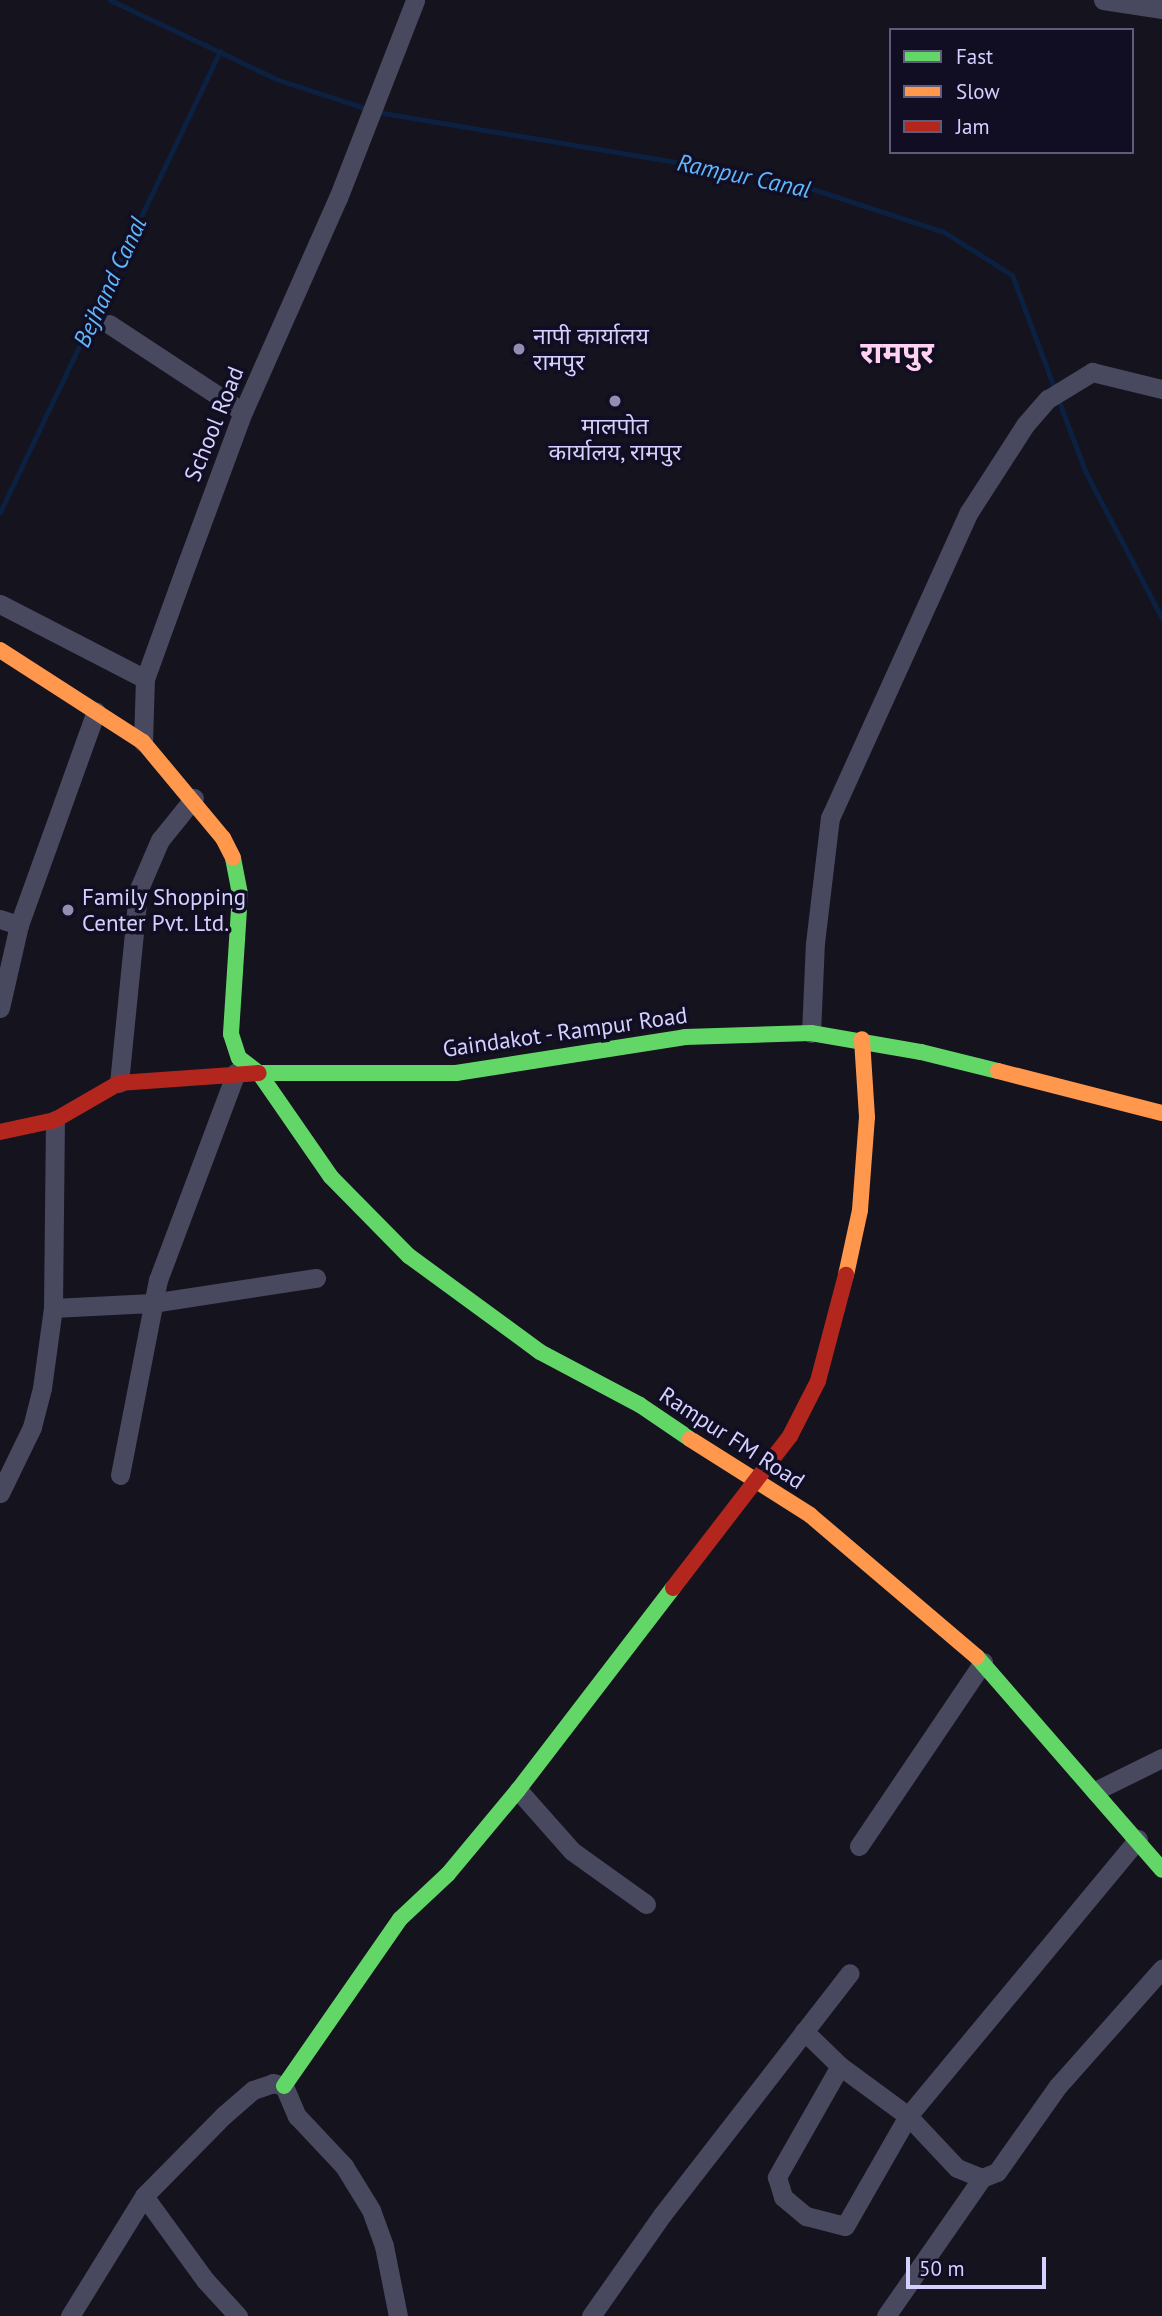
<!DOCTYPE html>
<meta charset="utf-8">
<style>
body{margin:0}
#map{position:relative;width:1162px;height:2316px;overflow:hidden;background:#14131e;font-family:"PT Sans","Noto Sans Devanagari",sans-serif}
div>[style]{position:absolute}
.stream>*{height:5px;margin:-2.5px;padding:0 2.5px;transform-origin:2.5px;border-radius:2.5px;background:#0c2141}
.street>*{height:19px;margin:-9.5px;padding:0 9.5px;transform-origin:9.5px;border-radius:9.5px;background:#48485f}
.fast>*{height:16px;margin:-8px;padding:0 8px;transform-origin:8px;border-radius:8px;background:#63d668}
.slow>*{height:16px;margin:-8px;padding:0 8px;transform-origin:8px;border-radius:8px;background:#ff974d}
.jam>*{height:16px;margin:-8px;padding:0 8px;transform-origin:8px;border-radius:8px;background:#b3261e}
.dots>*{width:19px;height:19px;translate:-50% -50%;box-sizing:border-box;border:4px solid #110e23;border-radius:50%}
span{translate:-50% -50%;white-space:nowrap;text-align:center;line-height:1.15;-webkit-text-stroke:7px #110e23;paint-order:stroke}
.poi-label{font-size:23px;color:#d4d0ff}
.left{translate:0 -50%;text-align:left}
.street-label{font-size:23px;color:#d4d0ff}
.water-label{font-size:24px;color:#5eb8ff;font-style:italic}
.district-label{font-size:30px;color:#ffd2f0;font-weight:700}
.legend{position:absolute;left:889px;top:28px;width:245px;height:126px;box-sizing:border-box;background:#110e23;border:2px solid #5f5c7b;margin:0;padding:9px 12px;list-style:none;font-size:21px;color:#d4d0ff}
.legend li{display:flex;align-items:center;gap:14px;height:35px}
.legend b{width:35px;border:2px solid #5f5c7b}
.scale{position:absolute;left:906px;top:2257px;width:140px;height:32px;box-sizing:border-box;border:4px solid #d4d0ff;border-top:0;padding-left:9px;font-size:21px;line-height:24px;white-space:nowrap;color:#d4d0ff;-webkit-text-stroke:5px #110e23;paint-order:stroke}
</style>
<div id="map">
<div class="stream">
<div style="left:110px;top:0;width:184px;rotate:25.4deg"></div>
<div style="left:276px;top:79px;width:96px;rotate:18.2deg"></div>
<div style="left:377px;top:112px;width:414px;rotate:9.5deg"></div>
<div style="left:785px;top:180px;width:167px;rotate:18.1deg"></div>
<div style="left:944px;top:232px;width:80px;rotate:32.3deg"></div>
<div style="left:1012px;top:275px;width:123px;rotate:69.5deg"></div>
<div style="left:1058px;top:399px;width:77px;rotate:69.4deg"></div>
<div style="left:1085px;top:471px;width:166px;rotate:62.4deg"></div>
<div style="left:0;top:512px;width:511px;rotate:-64.49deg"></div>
</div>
<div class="street">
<div style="left:1103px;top:0;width:60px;rotate:8.7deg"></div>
<div style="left:109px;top:324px;width:160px;rotate:33.3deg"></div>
<div style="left:0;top:604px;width:163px;rotate:27.3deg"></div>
<div style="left:143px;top:742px;width:63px;rotate:-88.2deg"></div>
<div style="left:145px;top:679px;width:123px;rotate:-70.1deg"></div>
<div style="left:187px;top:563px;width:161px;rotate:-69.7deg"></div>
<div style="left:243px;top:412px;width:234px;rotate:-66.1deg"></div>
<div style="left:338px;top:198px;width:212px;rotate:-68.7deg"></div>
<div style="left:0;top:919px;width:20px;rotate:18deg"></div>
<div style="left:0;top:1008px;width:85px;rotate:-77.1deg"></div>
<div style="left:19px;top:925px;width:227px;rotate:-70.2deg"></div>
<div style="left:811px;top:1033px;width:90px;rotate:-87.5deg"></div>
<div style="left:815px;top:943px;width:126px;rotate:-83.2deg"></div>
<div style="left:830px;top:818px;width:336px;rotate:-65.6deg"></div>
<div style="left:969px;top:512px;width:103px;rotate:-57.2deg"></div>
<div style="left:1025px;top:425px;width:35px;rotate:-49deg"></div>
<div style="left:1048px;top:399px;width:52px;rotate:-31.5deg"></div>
<div style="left:1092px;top:372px;width:72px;rotate:13.7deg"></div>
<div style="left:119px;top:1083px;width:193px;rotate:-84.3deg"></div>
<div style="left:138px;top:891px;width:56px;rotate:-66.7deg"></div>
<div style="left:160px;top:840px;width:54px;rotate:-51deg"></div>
<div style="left:53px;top:1308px;width:99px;rotate:-2.9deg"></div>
<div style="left:152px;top:1303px;width:166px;rotate:-8.7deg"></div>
<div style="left:120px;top:1475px;width:199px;rotate:-79deg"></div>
<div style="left:158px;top:1280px;width:222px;rotate:-69.4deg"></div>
<div style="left:0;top:1493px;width:73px;rotate:-64.1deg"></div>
<div style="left:32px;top:1427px;width:40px;rotate:-75.6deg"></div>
<div style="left:42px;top:1388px;width:81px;rotate:-82.2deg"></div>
<div style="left:53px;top:1308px;width:188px;rotate:-89.4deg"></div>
<div style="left:518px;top:1790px;width:81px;rotate:48.5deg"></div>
<div style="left:572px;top:1851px;width:91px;rotate:35.6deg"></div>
<div style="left:1095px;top:1791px;width:75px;rotate:-26.2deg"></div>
<div style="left:859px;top:1846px;width:222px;rotate:-56deg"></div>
<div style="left:804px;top:2031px;width:50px;rotate:44.2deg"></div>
<div style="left:840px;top:2066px;width:84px;rotate:36.3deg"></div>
<div style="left:908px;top:2116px;width:71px;rotate:46.7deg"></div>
<div style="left:957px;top:2168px;width:27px;rotate:22deg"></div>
<div style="left:982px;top:2178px;width:16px;rotate:-22deg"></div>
<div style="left:997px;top:2172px;width:105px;rotate:-54.7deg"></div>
<div style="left:1058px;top:2086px;width:157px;rotate:-48.4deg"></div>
<div style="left:840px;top:2066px;width:128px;rotate:119.6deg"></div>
<div style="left:777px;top:2177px;width:21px;rotate:73deg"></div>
<div style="left:783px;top:2197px;width:30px;rotate:40deg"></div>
<div style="left:806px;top:2216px;width:40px;rotate:14.4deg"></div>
<div style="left:845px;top:2226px;width:127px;rotate:-60.2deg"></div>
<div style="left:908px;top:2116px;width:360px;rotate:-50.3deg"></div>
<div style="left:144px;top:2196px;width:104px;rotate:54deg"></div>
<div style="left:205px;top:2280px;width:49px;rotate:47.5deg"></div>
<div style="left:70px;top:2316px;width:141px;rotate:-58.3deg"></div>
<div style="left:144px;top:2196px;width:114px;rotate:-45.4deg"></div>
<div style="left:224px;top:2115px;width:38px;rotate:-41deg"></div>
<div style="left:253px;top:2090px;width:21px;rotate:-19deg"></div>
<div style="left:273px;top:2083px;width:11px;rotate:15deg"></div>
<div style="left:284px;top:2086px;width:33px;rotate:67deg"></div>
<div style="left:297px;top:2116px;width:69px;rotate:46.8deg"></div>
<div style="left:344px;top:2166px;width:52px;rotate:58.5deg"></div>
<div style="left:371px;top:2210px;width:38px;rotate:70deg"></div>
<div style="left:384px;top:2246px;width:71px;rotate:78.7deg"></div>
<div style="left:591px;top:2316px;width:123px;rotate:-54.9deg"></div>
<div style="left:662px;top:2215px;width:306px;rotate:-52.2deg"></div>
<div style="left:886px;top:2316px;width:168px;rotate:-55.2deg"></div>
</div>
<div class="fast">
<div style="left:233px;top:858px;width:37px;rotate:79deg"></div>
<div style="left:240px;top:894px;width:140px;rotate:93.7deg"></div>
<div style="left:231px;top:1034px;width:25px;rotate:72deg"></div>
<div style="left:239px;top:1058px;width:25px;rotate:37deg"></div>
<div style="left:259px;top:1073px;width:197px"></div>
<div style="left:456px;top:1073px;width:232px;rotate:-8.9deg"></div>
<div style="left:685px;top:1037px;width:126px;rotate:-1.8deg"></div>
<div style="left:811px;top:1033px;width:112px;rotate:9.8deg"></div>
<div style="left:921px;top:1052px;width:79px;rotate:13.9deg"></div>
<div style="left:259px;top:1073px;width:126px;rotate:55.3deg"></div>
<div style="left:331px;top:1177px;width:111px;rotate:45.4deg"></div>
<div style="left:409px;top:1256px;width:162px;rotate:36.2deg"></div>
<div style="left:540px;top:1352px;width:113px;rotate:27.9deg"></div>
<div style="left:640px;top:1405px;width:60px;rotate:34.2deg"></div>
<div style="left:977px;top:1657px;width:282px;rotate:49deg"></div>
<div style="left:284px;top:2086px;width:203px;rotate:-55.2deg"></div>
<div style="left:400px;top:1919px;width:66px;rotate:-43.2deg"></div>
<div style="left:448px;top:1874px;width:109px;rotate:-50.2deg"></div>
<div style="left:518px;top:1790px;width:255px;rotate:-52.5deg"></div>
</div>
<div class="slow">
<div style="left:0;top:650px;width:170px;rotate:32.8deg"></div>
<div style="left:143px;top:742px;width:125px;rotate:50.2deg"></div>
<div style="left:223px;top:838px;width:22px;rotate:63deg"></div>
<div style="left:998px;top:1071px;width:169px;rotate:14.4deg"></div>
<div style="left:846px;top:1275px;width:66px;rotate:-77.8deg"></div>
<div style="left:860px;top:1210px;width:93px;rotate:-85.7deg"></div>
<div style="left:867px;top:1117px;width:78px;rotate:-93.7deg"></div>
<div style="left:690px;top:1439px;width:142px;rotate:32.3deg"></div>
<div style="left:810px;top:1515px;width:219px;rotate:40.4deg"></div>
</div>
<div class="jam">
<div style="left:0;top:1132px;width:56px;rotate:-12.3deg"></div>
<div style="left:55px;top:1120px;width:74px;rotate:-30deg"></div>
<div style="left:119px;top:1083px;width:140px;rotate:-4.1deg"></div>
<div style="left:673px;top:1588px;width:192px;rotate:-52.4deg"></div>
<div style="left:790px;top:1436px;width:62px;rotate:-63deg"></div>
<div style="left:818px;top:1381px;width:110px;rotate:-75.2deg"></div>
</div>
<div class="dots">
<div style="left:519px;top:349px;background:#918eb0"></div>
<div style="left:615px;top:401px;background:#918eb0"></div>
<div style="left:68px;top:910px;background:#918eb0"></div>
</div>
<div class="poi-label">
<span class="left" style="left:533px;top:349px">नापी कार्यालय<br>रामपुर</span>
<span style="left:615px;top:439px">मालपोत<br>कार्यालय, रामपुर</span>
<span class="left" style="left:82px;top:910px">Family Shopping<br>Center Pvt. Ltd.</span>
</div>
<div class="street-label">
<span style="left:214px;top:424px;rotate:-68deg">School Road</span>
<span style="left:565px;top:1032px;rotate:-8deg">Gaindakot - Rampur Road</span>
<span style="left:732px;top:1438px;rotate:33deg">Rampur FM Road</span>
</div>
<div class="water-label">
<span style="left:744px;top:176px;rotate:12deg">Rampur Canal</span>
<span style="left:110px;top:282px;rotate:-65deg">Bejhand Canal</span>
</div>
<div class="district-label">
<span style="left:897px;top:352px">रामपुर</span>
</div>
<ul class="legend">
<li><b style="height:9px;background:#63d668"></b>Fast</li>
<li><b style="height:9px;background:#ff974d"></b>Slow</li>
<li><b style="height:9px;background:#b3261e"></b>Jam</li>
</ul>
<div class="scale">50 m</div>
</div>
